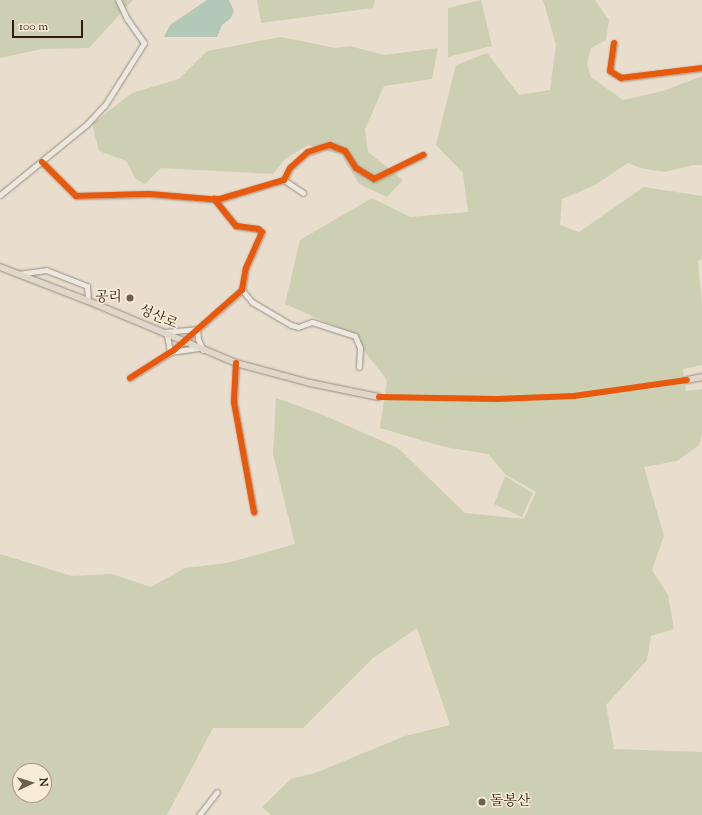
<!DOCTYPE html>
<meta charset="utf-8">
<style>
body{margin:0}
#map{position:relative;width:702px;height:815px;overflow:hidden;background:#e9dece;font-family:"Sorts Mill Goudy","Noto Serif KR",serif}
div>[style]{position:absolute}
.green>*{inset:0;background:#cccfb1}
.water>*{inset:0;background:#b4c8b7}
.major-tunnel>*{height:6px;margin-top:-3px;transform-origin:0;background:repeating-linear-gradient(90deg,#c4b7a6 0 6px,transparent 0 9px)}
.roads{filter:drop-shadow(0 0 1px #968d82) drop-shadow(0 0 1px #968d82)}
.minor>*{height:5px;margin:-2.5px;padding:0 2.5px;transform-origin:2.5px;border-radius:2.5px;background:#ede7df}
.major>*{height:6px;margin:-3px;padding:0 3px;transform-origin:3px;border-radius:3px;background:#e0d7ca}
.cycleway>*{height:6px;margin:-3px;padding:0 3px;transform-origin:3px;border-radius:3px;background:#e8590c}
.dots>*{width:11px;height:11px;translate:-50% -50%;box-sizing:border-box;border:2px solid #f8ebd8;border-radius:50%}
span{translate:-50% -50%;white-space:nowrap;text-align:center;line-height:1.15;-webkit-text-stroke:3px #f8ebd8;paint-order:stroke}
.poi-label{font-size:14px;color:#2e1a07}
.right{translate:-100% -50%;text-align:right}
.left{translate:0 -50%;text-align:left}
.street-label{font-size:14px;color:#2e1a07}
.north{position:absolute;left:12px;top:763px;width:40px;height:40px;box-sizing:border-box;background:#f8ebd8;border:1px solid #a79784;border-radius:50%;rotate:86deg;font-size:11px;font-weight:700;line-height:16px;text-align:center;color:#2e1a07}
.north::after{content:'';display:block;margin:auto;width:14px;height:18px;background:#6f5f4d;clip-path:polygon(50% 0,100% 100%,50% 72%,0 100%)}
.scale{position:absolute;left:12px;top:20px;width:71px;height:18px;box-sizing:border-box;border:2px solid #2e1a07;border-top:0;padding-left:5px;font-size:12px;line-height:14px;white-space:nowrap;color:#2e1a07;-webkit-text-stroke:3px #f8ebd8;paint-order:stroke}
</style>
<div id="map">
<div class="green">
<div style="clip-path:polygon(0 0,133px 0,89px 48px,42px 49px,0 58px)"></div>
<div style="clip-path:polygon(257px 0,375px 0,373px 8px,261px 23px)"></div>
<div style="clip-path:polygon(481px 0,492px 46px,448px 57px,448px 8px)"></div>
<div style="clip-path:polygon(evenodd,543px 0,595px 0,609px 20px,606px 40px,591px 48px,587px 64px,591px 77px,623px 100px,663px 91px,702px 76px,702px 165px,692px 165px,665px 172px,640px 168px,628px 163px,595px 185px,562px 199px,560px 225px,579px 232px,644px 187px,702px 196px,702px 259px,698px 261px,702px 304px,702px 365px,683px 369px,686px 391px,702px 389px,702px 435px,699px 445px,677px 461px,644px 467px,664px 536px,652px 570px,668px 595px,674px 629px,651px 636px,647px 660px,606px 705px,614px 749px,702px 752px,702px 815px,271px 815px,262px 807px,291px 779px,315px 773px,405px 736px,450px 725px,417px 628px,373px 658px,303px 728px,213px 728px,167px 815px,0 815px,0 554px,72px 576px,112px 574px,151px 587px,185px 568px,227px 563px,295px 544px,273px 454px,276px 398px,321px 414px,398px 448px,465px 513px,524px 519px,536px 492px,506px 475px,488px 454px,445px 447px,380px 428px,387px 380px,350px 333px,285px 304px,300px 240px,372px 198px,410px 217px,468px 212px,463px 173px,436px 145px,456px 65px,487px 53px,519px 95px,550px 90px,556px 45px,543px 0,20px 771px,44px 771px,44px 795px,20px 795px,20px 771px)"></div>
<div style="clip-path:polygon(281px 37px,335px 48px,350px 46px,384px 55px,438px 48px,432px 79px,384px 86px,365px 129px,368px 152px,403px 180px,387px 197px,359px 184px,341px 155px,308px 145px,285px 159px,273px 174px,161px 168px,145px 184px,136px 179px,126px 161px,99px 151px,92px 124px,132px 93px,179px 79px,207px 51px)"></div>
<div style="clip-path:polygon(505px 476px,533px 493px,522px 517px,494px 504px)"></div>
</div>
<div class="water">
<div style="clip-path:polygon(207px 0,229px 0,234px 11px,231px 18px,222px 25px,217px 37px,164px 37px,170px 25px)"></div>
</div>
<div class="major-tunnel">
<div style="left:379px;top:397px;width:118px;rotate:1deg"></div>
<div style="left:497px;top:399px;width:77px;rotate:-2.2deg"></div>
<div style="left:574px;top:396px;width:114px;rotate:-8.1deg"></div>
</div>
<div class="roads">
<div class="minor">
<div style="left:614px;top:43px;width:28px;rotate:98deg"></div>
<div style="left:610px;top:71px;width:13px;rotate:32deg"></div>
<div style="left:621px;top:78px;width:82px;rotate:-7deg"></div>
<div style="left:42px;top:162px;width:48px;rotate:45deg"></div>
<div style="left:76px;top:196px;width:73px;rotate:-1.6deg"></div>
<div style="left:149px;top:194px;width:60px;rotate:4.8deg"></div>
<div style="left:209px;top:199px;width:11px"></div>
<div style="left:220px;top:199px;width:67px;rotate:-16.5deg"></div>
<div style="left:284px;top:180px;width:13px;rotate:-63deg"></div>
<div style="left:290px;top:168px;width:24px;rotate:-42deg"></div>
<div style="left:308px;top:152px;width:23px;rotate:-18deg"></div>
<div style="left:330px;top:145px;width:16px;rotate:22deg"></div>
<div style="left:345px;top:151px;width:20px;rotate:57deg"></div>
<div style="left:356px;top:168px;width:21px;rotate:31deg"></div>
<div style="left:374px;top:179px;width:55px;rotate:-26.1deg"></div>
<div style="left:284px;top:180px;width:23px;rotate:34deg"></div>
<div style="left:0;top:195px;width:112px;rotate:-39.2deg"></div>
<div style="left:87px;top:124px;width:26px;rotate:-47deg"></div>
<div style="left:105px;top:105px;width:73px;rotate:-57.8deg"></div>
<div style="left:144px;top:43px;width:29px;rotate:-125deg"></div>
<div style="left:127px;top:19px;width:21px;rotate:-115deg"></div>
<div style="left:18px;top:274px;width:28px;rotate:-8deg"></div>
<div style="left:46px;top:270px;width:44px;rotate:21.3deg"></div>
<div style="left:87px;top:286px;width:15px;rotate:86deg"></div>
<div style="left:242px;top:290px;width:16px;rotate:50deg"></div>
<div style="left:252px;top:302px;width:45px;rotate:30.5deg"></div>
<div style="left:291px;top:325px;width:7px;rotate:16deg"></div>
<div style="left:298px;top:327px;width:15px;rotate:-20deg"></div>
<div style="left:312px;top:322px;width:45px;rotate:18deg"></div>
<div style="left:355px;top:336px;width:13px;rotate:67deg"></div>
<div style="left:360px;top:348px;width:19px;rotate:93deg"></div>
<div style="left:164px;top:332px;width:33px;rotate:-5deg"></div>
<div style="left:197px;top:329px;width:10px;rotate:84deg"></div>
<div style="left:198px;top:339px;width:12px;rotate:66deg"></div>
<div style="left:167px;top:335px;width:17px;rotate:80deg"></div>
<div style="left:170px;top:352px;width:29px;rotate:-8deg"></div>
<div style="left:236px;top:363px;width:39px;rotate:93deg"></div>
<div style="left:234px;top:402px;width:112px;rotate:79.7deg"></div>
<div style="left:130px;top:378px;width:52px;rotate:-32.5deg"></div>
<div style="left:174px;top:350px;width:91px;rotate:-41.4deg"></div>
<div style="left:242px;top:290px;width:22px;rotate:-80deg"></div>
<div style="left:246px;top:268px;width:39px;rotate:-66deg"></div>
<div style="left:262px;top:232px;width:5px;rotate:-143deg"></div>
<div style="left:258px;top:229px;width:22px;rotate:-172deg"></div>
<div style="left:236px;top:226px;width:35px;rotate:-129deg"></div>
<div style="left:199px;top:815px;width:29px;rotate:-52deg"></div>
</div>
<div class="major">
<div style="left:0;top:267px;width:94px;rotate:21.1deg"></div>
<div style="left:88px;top:301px;width:160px;rotate:22.7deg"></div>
<div style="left:236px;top:363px;width:77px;rotate:15.1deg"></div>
<div style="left:310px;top:383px;width:70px;rotate:11.5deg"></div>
<div style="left:687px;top:380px;width:15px;rotate:-11deg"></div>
</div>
</div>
<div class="cycleway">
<div style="left:614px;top:43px;width:28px;rotate:98deg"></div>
<div style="left:610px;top:71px;width:13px;rotate:32deg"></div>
<div style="left:621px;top:78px;width:82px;rotate:-7deg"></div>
<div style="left:42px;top:162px;width:48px;rotate:45deg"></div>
<div style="left:76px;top:196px;width:73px;rotate:-1.6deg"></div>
<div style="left:149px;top:194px;width:60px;rotate:4.8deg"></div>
<div style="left:209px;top:199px;width:11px"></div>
<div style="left:220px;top:199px;width:67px;rotate:-16.5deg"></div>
<div style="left:284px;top:180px;width:13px;rotate:-63deg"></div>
<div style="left:290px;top:168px;width:24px;rotate:-42deg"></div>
<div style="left:308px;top:152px;width:23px;rotate:-18deg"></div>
<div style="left:330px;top:145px;width:16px;rotate:22deg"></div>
<div style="left:345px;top:151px;width:20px;rotate:57deg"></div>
<div style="left:356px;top:168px;width:21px;rotate:31deg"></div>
<div style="left:374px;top:179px;width:55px;rotate:-26.1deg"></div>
<div style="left:236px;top:363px;width:39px;rotate:93deg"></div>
<div style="left:234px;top:402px;width:112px;rotate:79.7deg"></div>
<div style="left:130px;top:378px;width:52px;rotate:-32.5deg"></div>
<div style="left:174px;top:350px;width:91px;rotate:-41.4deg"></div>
<div style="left:242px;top:290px;width:22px;rotate:-80deg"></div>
<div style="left:246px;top:268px;width:39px;rotate:-66deg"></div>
<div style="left:262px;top:232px;width:5px;rotate:-143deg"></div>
<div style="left:258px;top:229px;width:22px;rotate:-172deg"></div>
<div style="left:236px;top:226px;width:35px;rotate:-129deg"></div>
<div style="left:379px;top:397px;width:118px;rotate:1deg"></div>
<div style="left:497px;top:399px;width:77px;rotate:-2.2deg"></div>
<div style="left:574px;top:396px;width:114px;rotate:-8.1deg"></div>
</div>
<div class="dots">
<div style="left:130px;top:298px;background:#6f5f4d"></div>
<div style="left:482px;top:802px;background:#6f5f4d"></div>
</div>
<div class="poi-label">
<span class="right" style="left:122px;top:298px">공리</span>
<span class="left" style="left:490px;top:802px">돌봉산</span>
</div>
<div class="street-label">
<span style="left:158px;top:318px;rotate:23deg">성산로</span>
</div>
<div class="north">N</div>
<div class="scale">100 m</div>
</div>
